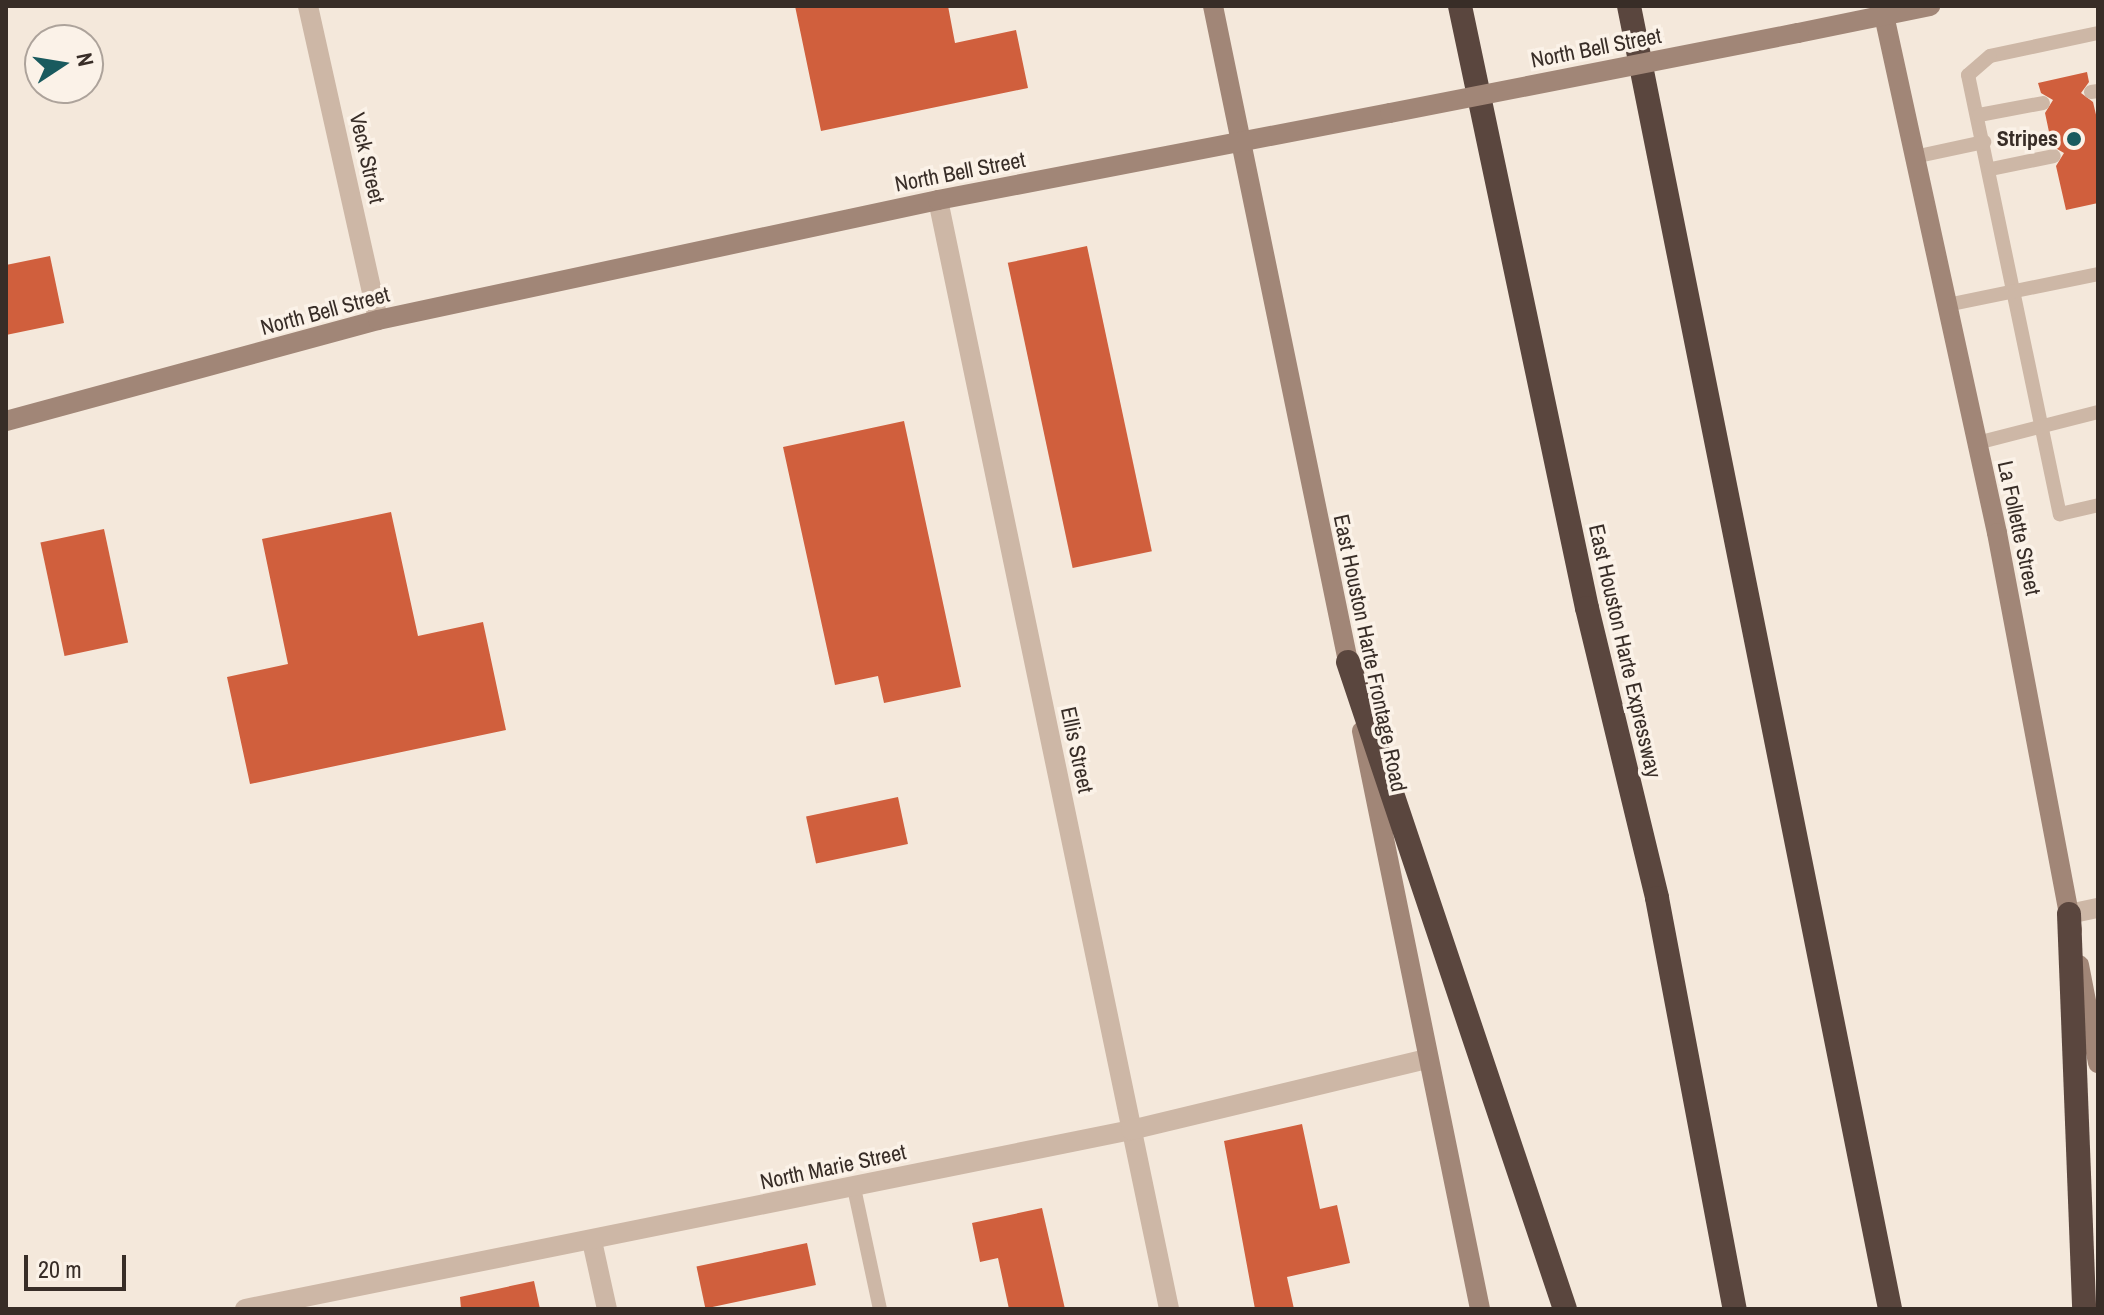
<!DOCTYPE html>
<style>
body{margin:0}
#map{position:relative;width:2104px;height:1315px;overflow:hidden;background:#f4e8db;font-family:"Archivo Narrow",sans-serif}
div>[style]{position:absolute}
.building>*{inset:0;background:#d05f3d;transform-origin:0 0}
.lane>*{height:14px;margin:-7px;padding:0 7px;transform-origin:7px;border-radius:7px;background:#cdb7a6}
.street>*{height:20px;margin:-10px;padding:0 10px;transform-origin:10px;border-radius:10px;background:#cdb7a6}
.secondary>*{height:20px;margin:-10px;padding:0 10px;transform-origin:10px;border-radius:10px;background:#a18677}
.highway>*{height:24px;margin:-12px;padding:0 12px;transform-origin:12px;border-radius:12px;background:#5a463e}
.secondary-bridge>*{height:20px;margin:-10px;padding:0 10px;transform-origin:10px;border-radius:10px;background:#a18677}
.dots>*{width:22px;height:22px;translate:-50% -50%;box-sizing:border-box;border:4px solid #fbf2e8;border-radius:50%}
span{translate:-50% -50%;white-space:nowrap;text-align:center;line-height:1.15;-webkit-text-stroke:7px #fbf2e8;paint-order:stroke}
.street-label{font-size:22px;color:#382d27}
.poi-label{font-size:22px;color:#382d27;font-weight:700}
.right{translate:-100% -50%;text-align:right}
.frame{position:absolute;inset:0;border:8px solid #382d27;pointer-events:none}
.north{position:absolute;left:24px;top:24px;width:80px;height:80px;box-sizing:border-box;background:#fbf2e8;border:2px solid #ada39b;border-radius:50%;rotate:78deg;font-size:22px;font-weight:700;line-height:32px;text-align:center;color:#382d27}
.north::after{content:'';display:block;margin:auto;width:28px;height:36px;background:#195a5e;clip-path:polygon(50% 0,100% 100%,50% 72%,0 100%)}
.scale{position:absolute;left:24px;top:1255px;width:102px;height:36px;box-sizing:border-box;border:4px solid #382d27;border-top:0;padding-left:10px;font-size:24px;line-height:28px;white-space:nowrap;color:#382d27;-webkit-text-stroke:6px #fbf2e8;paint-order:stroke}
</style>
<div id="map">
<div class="building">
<div style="clip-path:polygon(795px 6px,948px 6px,955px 43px,1016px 30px,1028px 88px,821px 131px)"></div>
<div style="clip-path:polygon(2087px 72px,2089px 82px,2081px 93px,2093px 102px,2098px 123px,2098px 203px,2066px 210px,2056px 166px,2064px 153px,2052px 146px,2045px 113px,2053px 100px,2041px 93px,2038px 83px)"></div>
<div style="left:1087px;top:246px;width:312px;height:81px;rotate:78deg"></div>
<div style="clip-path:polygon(50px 256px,64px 323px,6px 335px,6px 265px)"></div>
<div style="clip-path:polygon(904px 421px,961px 687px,884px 703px,878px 676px,835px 685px,783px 447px)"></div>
<div style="clip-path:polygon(391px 512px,418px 636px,483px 622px,506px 730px,250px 784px,227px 677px,288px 664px,262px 539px)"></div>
<div style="left:104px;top:529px;width:116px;height:65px;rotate:78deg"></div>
<div style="left:898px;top:797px;width:48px;height:94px;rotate:78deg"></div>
<div style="clip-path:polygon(1302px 1124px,1320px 1209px,1337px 1205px,1350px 1263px,1287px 1277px,1294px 1309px,1255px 1309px,1224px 1141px)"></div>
<div style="clip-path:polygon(1042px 1208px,1065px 1309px,1009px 1309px,998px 1258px,980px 1262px,972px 1223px)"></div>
<div style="left:807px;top:1243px;width:43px;height:113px;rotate:78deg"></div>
<div style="clip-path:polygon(534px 1281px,540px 1309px,461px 1309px,460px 1297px)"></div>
</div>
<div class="lane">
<div style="left:2098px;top:33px;width:110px;rotate:168deg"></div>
<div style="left:1990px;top:56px;width:29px;rotate:139deg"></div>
<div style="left:1968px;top:75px;width:449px;rotate:78.2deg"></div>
<div style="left:2060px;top:514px;width:39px;rotate:-13deg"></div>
<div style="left:2091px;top:92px;width:7px;rotate:-8deg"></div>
<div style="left:1979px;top:115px;width:65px;rotate:-10.6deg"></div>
<div style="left:1914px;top:157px;width:72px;rotate:-12.1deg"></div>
<div style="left:1991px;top:169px;width:64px;rotate:-11.7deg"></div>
<div style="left:1947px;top:305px;width:154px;rotate:-11.6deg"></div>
<div style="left:1977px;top:443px;width:125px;rotate:-14.4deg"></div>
<div style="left:854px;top:1188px;width:124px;rotate:77.9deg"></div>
</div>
<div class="street">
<div style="left:308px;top:6px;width:322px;rotate:77.4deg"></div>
<div style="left:938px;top:200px;width:1133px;rotate:78.23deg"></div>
<div style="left:2069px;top:914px;width:30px;rotate:-12deg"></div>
<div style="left:592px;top:1241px;width:70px;rotate:77.6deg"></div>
<div style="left:245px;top:1309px;width:904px;rotate:-11.42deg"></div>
<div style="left:1131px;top:1130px;width:304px;rotate:-13.5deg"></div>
</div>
<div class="secondary">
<div style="left:1213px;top:6px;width:684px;rotate:78.36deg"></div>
<div style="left:1882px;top:6px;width:539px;rotate:77.69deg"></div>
<div style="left:1997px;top:533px;width:404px;rotate:79.3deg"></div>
<div style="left:1798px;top:33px;width:135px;rotate:-11.6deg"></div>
<div style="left:6px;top:421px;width:385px;rotate:-15.2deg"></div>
<div style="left:378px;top:320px;width:573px;rotate:-12.09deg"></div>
<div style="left:938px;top:200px;width:460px;rotate:-10.9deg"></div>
<div style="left:1362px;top:731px;width:590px;rotate:78.46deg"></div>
<div style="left:2079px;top:965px;width:100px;rotate:79deg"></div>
</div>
<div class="highway">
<div style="left:1460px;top:6px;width:615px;rotate:78.09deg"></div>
<div style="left:1587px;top:608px;width:298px;rotate:76.4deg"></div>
<div style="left:1657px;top:898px;width:418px;rotate:79.3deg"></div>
<div style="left:1629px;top:6px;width:1329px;rotate:78.67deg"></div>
<div style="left:1348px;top:662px;width:682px;rotate:71.46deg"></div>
<div style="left:2069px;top:914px;width:395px;rotate:87.8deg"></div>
</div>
<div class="secondary-bridge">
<div style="left:1390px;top:113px;width:416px;rotate:-11.1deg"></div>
</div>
<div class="dots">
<div style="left:2074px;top:139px;background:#195a5e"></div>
</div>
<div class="street-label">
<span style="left:1596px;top:48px;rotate:-11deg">North Bell Street</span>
<span style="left:367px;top:158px;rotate:77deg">Veck Street</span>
<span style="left:960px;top:172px;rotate:-11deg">North Bell Street</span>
<span style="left:325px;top:311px;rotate:-15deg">North Bell Street</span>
<span style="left:2019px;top:528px;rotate:78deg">La Follette Street</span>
<span style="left:1625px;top:651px;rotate:77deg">East Houston Harte Expressway</span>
<span style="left:1370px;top:653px;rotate:78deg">East Houston Harte Frontage Road</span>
<span style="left:1077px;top:750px;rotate:78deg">Ellis Street</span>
<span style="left:833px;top:1167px;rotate:-12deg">North Marie Street</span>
</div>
<div class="poi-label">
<span class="right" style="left:2058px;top:139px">Stripes</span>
</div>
<div class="frame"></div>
<div class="north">N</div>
<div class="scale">20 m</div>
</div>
